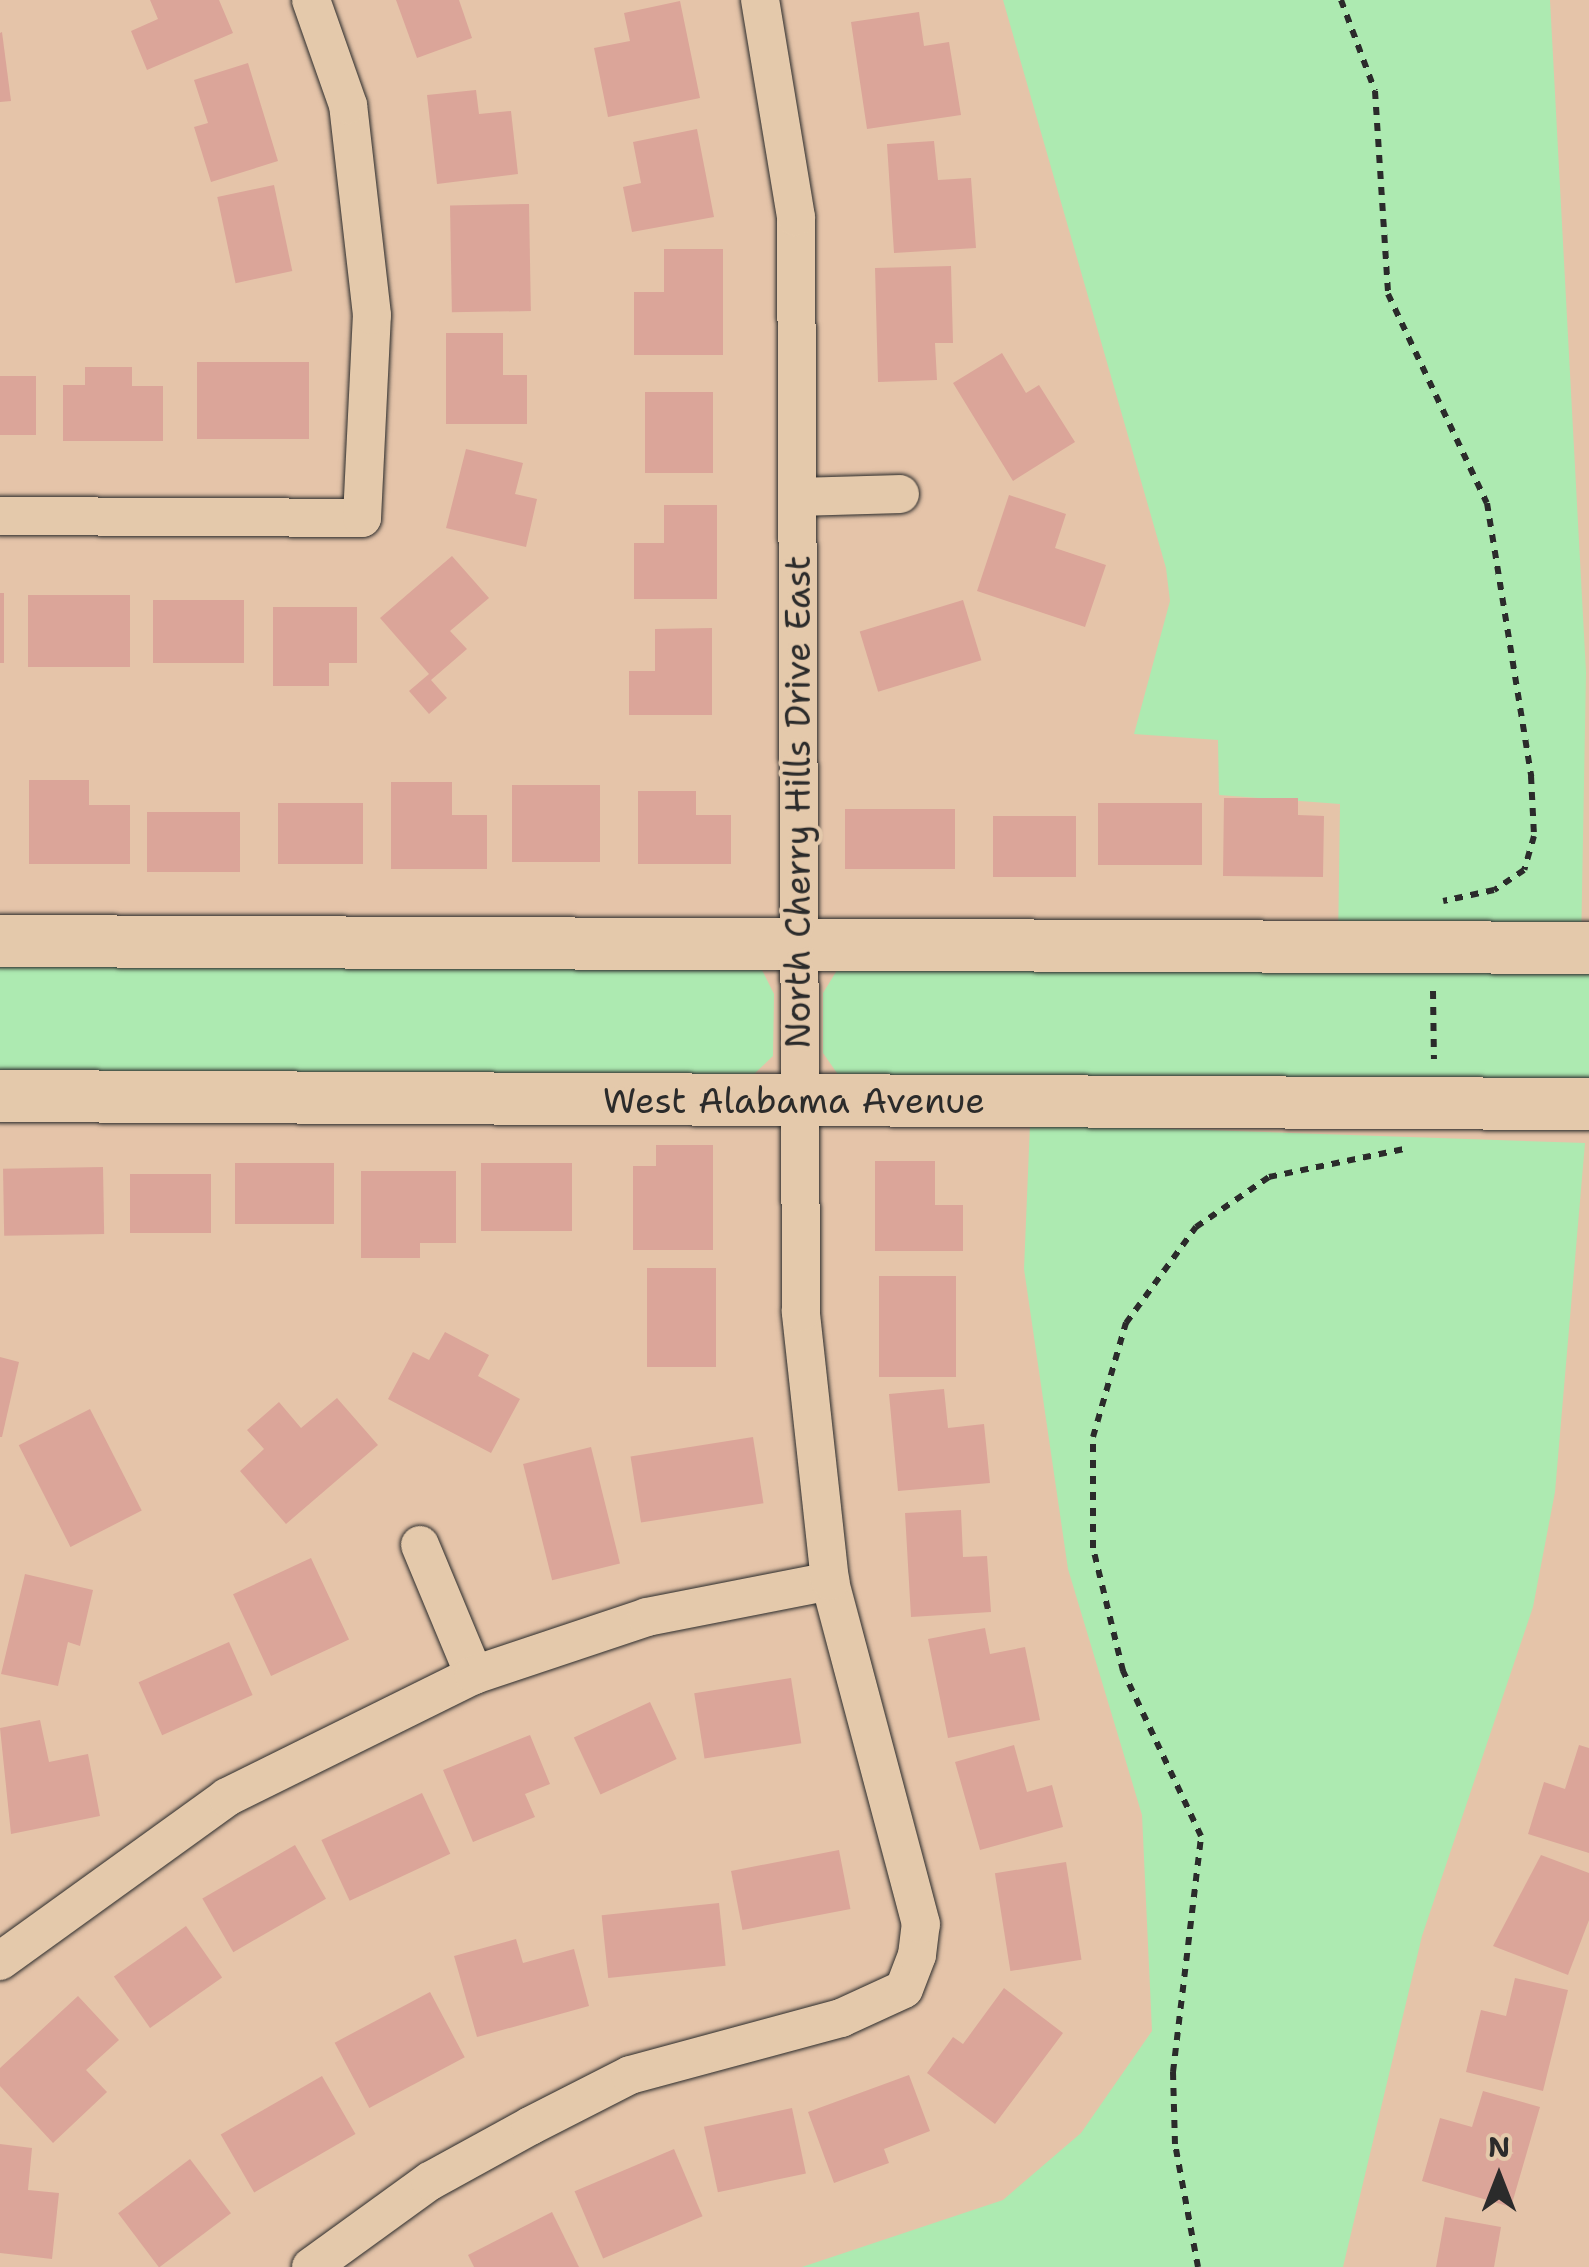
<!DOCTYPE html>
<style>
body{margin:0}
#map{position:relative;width:1589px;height:2267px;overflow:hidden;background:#e5c4a9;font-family:"Shantell Sans",sans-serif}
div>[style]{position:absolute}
.green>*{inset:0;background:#adeab1}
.building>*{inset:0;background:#dba599;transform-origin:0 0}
.path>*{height:6px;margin-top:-3px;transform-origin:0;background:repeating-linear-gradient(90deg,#2b2b2b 0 8px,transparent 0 16px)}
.roads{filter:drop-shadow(0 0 2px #2b2b2b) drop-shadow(0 0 2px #2b2b2b)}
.street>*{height:38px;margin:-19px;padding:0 19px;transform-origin:19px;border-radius:19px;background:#e4c9ab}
.secondary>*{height:52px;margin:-26px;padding:0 26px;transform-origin:26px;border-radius:26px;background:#e4c9ab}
span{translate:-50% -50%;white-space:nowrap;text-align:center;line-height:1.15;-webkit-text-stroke:8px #e4c9ab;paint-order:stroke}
.street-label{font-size:35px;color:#2b2b2b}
.north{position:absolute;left:1449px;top:2127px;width:100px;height:100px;-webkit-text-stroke:8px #e4c9ab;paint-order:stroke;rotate:0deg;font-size:28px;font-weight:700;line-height:40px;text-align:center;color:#2b2b2b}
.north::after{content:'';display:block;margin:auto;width:35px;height:45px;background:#2b2b2b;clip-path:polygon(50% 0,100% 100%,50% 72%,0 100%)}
</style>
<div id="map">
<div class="green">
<div style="clip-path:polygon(1003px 0,1550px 0,1586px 672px,1581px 948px,1338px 947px,1340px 804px,1219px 795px,1218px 740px,1134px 734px,1170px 601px,1166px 568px)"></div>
<div style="clip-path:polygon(0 957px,761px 968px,774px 994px,773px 1056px,752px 1076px,0 1076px)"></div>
<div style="clip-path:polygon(1589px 965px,1589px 1084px,839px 1076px,823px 1053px,823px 993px,839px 967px)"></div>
<div style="clip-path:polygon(1030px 1124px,1585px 1143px,1555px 1492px,1533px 1607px,1422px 1936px,1343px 2267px,802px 2267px,1003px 2200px,1081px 2133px,1152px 2031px,1142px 1815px,1068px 1569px,1024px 1269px)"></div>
</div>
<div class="building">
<div style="clip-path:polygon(150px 0,219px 0,233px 33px,147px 70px,131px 31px,158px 19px)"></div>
<div style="clip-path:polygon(396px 0,459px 0,472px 38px,417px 58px)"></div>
<div style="clip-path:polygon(680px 1px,700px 98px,608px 117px,594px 48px,630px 41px,624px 13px)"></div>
<div style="clip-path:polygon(919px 12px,924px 46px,949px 42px,961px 115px,867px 129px,851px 22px)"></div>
<div style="clip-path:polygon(2px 32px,11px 101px,0 102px,0 33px)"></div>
<div style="clip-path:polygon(248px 63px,278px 161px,211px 182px,194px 127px,208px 123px,194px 80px)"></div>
<div style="clip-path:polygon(476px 90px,479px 114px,511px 111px,518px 174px,437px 184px,427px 95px)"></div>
<div style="clip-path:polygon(697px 129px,714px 217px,632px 232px,623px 187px,641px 183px,633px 142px)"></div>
<div style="clip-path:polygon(934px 141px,938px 180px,971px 178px,976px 248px,894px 253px,887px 144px)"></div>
<div style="left:274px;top:185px;width:88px;height:58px;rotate:78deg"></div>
<div style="left:529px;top:204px;width:107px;height:79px;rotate:89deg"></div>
<div style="clip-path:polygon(664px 249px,723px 249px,723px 355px,634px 355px,634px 292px,664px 292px)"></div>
<div style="clip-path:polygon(951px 266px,953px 343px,935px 343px,937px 380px,878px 382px,875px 268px)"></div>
<div style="clip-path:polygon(446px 333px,503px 333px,503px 375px,527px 375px,527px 424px,446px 424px)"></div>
<div style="clip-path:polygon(1002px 353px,1026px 393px,1039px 385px,1075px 442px,1013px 481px,953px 383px)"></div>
<div style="left:197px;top:362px;width:112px;height:77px"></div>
<div style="clip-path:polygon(85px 367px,132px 367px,132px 386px,163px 386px,163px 441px,63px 441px,63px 385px,85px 385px)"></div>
<div style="left:0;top:376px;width:36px;height:59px"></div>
<div style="left:645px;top:392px;width:68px;height:81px"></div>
<div style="clip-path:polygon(466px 449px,523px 463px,515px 494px,537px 499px,526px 547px,446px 528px)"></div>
<div style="clip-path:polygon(1009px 495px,1066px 514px,1055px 548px,1106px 565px,1085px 627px,977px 591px)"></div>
<div style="clip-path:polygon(664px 505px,717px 505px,717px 599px,634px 599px,634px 543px,664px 543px)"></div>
<div style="clip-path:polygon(452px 556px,489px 598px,450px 631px,467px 649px,431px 680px,447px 698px,429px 714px,409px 691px,429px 674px,380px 618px)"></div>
<div style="left:0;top:593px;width:4px;height:70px"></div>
<div style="left:28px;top:595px;width:102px;height:72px"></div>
<div style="left:153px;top:600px;width:91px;height:63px"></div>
<div style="left:963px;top:600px;width:63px;height:108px;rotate:73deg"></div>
<div style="clip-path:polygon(273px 607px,357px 607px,357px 663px,329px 663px,329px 686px,273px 686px)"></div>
<div style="clip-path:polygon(712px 628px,712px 715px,629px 715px,629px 671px,655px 671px,655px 629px)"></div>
<div style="clip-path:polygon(29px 780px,89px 780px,89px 805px,130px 805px,130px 864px,29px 864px)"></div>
<div style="clip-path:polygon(391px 782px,452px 782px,452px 815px,487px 815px,487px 869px,391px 869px)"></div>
<div style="left:512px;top:785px;width:88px;height:77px"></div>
<div style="clip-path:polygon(638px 791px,696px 791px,696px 815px,731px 815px,731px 864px,638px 864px)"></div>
<div style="clip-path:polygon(1224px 798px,1298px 798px,1298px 815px,1324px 816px,1323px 877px,1223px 876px)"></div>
<div style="left:278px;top:803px;width:85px;height:61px"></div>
<div style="left:1098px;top:803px;width:104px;height:62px"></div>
<div style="left:845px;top:809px;width:110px;height:60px"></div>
<div style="left:147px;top:812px;width:93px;height:60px"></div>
<div style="left:993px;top:816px;width:83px;height:61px"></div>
<div style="clip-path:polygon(656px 1145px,713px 1145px,713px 1250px,633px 1250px,633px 1166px,656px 1166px)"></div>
<div style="clip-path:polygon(875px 1161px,935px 1161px,935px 1205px,963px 1205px,963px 1251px,875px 1251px)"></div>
<div style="left:235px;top:1163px;width:99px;height:61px"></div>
<div style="left:481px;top:1163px;width:91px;height:68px"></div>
<div style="left:103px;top:1167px;width:67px;height:100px;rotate:89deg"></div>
<div style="clip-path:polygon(361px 1171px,456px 1171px,456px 1243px,420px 1243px,420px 1258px,361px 1258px)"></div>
<div style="left:130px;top:1174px;width:81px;height:59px"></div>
<div style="left:647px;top:1268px;width:69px;height:99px"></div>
<div style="left:879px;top:1276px;width:77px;height:101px"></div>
<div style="clip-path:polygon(445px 1332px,489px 1355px,478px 1376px,520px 1399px,491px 1453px,388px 1399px,413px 1352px,429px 1360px)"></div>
<div style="clip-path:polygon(0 1357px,19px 1362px,2px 1437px,0 1437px)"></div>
<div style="clip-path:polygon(944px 1389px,948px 1428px,984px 1424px,990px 1483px,898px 1491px,889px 1394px)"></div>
<div style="clip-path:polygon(337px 1398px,378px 1445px,286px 1524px,240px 1471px,264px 1449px,247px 1430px,279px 1402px,301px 1428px)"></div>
<div style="left:90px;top:1409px;width:114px;height:80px;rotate:63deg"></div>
<div style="left:753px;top:1437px;width:67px;height:124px;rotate:81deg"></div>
<div style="left:591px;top:1447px;width:120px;height:70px;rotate:76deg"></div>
<div style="clip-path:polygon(961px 1510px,963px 1557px,987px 1556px,991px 1612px,911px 1617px,905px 1513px)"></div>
<div style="left:311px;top:1558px;width:90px;height:86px;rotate:65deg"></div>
<div style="clip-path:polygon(25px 1574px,93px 1590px,80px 1646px,68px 1642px,58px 1686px,1px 1674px)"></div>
<div style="clip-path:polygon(985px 1628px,990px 1654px,1025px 1647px,1040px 1720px,948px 1738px,928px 1639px)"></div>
<div style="left:229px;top:1642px;width:58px;height:99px;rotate:66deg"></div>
<div style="left:791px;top:1678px;width:66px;height:98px;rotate:81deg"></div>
<div style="left:650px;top:1702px;width:63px;height:84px;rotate:65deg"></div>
<div style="clip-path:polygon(40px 1720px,49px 1762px,88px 1754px,100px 1816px,11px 1834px,0 1728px)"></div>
<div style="clip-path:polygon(530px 1735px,550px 1784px,525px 1794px,535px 1817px,473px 1842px,443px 1770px)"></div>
<div style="clip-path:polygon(1014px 1745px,1027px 1792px,1052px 1785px,1063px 1827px,980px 1850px,955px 1762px)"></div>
<div style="clip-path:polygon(1579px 1745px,1589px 1748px,1589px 1853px,1528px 1834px,1544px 1782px,1565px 1789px)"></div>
<div style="left:422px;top:1793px;width:67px;height:111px;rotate:65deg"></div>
<div style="left:295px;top:1845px;width:62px;height:107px;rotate:60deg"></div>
<div style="left:839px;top:1850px;width:60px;height:110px;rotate:79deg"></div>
<div style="clip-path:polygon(1541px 1855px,1589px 1873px,1589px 1920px,1568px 1975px,1493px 1946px)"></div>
<div style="left:1066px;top:1862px;width:99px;height:72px;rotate:81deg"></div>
<div style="left:719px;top:1903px;width:63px;height:118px;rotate:84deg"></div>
<div style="left:186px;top:1926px;width:63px;height:88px;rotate:55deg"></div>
<div style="clip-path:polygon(516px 1939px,523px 1963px,574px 1949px,589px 2006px,477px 2037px,454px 1956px)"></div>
<div style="clip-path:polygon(1515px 1978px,1568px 1990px,1543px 2091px,1466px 2072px,1481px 2010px,1506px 2016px)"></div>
<div style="clip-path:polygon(1004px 1988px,1063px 2033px,995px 2124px,927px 2073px,953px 2037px,963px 2044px)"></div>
<div style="left:430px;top:1992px;width:74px;height:108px;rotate:62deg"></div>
<div style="clip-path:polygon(78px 1996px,119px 2040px,86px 2070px,107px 2092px,53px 2143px,0 2086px,0 2068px)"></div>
<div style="clip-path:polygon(909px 2075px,930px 2131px,884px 2149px,889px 2163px,834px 2183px,808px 2112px)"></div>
<div style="left:322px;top:2076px;width:67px;height:117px;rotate:60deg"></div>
<div style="clip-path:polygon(1483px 2091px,1540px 2107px,1511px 2207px,1422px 2181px,1440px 2118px,1472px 2127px)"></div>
<div style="left:792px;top:2108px;width:67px;height:90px;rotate:78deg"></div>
<div style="clip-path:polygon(0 2144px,32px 2148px,28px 2190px,59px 2193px,52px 2259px,0 2253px)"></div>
<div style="left:674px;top:2149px;width:73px;height:108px;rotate:67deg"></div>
<div style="left:190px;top:2159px;width:68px;height:90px;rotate:53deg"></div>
<div style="clip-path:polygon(552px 2212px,579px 2267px,474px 2267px,468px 2255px)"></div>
<div style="clip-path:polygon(1445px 2217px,1501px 2227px,1494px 2267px,1436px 2267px)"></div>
</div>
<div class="path">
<div style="left:1341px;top:0;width:97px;rotate:69.5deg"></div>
<div style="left:1375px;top:91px;width:203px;rotate:86.3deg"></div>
<div style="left:1388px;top:294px;width:231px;rotate:64.7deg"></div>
<div style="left:1487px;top:503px;width:277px;rotate:80.8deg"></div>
<div style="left:1531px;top:776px;width:60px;rotate:87.1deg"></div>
<div style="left:1534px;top:836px;width:35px;rotate:106deg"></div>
<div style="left:1524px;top:870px;width:36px;rotate:146deg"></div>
<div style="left:1494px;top:890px;width:52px;rotate:167.8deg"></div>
<div style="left:1433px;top:991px;width:68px;rotate:89.2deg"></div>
<div style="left:1198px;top:2267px;width:125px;rotate:-100.6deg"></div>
<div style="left:1175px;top:2144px;width:72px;rotate:-91.6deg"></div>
<div style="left:1173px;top:2072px;width:238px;rotate:-83.2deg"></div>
<div style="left:1201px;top:1836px;width:183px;rotate:-115.3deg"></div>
<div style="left:1123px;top:1671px;width:127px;rotate:-103.7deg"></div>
<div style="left:1093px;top:1548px;width:111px;rotate:-90deg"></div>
<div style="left:1093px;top:1437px;width:119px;rotate:-73.9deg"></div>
<div style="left:1126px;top:1323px;width:119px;rotate:-53.9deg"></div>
<div style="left:1196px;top:1227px;width:88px;rotate:-34.4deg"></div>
<div style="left:1269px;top:1177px;width:138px;rotate:-11.7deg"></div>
</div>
<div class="roads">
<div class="street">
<div style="left:799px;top:497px;width:101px;rotate:-1.7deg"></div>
<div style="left:0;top:516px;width:362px;rotate:0.3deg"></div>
<div style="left:362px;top:518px;width:203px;rotate:-87.2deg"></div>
<div style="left:372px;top:315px;width:211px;rotate:-96.5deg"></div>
<div style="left:348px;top:105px;width:111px;rotate:-109.4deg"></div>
<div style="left:420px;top:1545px;width:141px;rotate:67.4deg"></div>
<div style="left:0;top:1961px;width:280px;rotate:-35.8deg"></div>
<div style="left:227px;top:1797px;width:275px;rotate:-26.3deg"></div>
<div style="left:474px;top:1675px;width:182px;rotate:-18.5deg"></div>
<div style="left:647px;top:1617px;width:187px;rotate:-11.1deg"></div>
<div style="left:311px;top:2267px;width:147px;rotate:-35.9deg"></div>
<div style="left:430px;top:2181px;width:114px;rotate:-28.8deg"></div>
<div style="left:530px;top:2126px;width:112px;rotate:-27deg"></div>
<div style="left:630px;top:2075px;width:219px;rotate:-15.1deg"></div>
<div style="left:841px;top:2018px;width:69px;rotate:-24.7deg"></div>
<div style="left:904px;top:1989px;width:36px;rotate:-69deg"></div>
<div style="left:917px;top:1955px;width:31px;rotate:-83deg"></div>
<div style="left:921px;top:1924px;width:355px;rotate:-104.9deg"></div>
<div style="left:830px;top:1581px;width:271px;rotate:-96.2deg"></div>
<div style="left:801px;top:1312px;width:1095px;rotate:-90.26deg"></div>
<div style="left:796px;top:217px;width:220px;rotate:-99.4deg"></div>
</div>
<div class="secondary">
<div style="left:0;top:941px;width:1589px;rotate:0.25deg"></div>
<div style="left:0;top:1096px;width:1589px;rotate:0.29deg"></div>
</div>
</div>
<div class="street-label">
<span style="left:798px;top:802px;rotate:-90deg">North Cherry Hills Drive East</span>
<span style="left:794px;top:1101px">West Alabama Avenue</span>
</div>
<div class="north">N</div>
</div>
